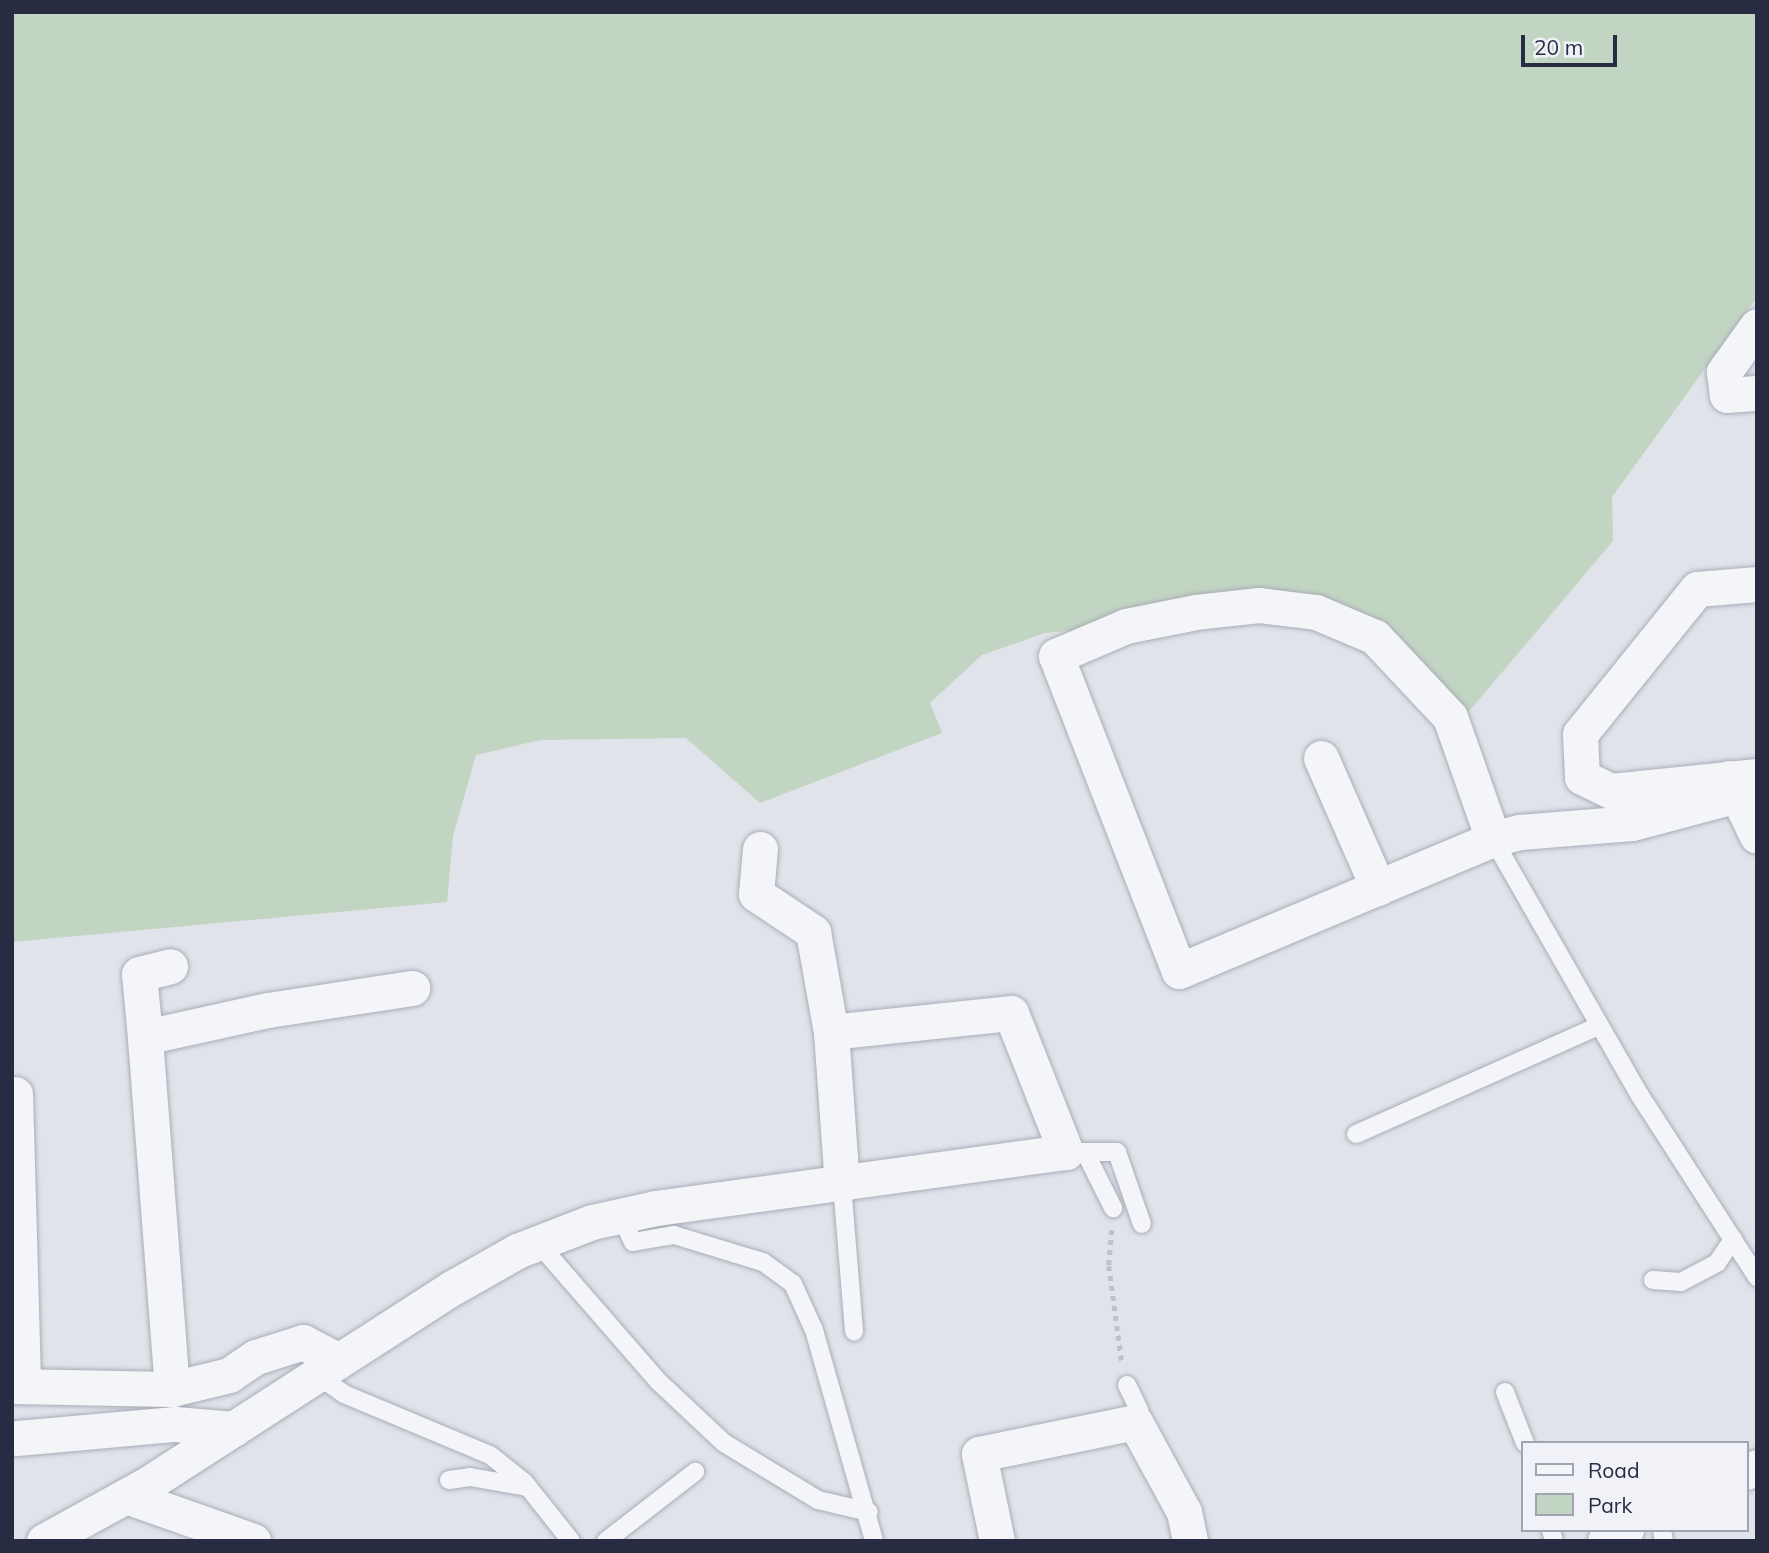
<!DOCTYPE html>
<style>
body{margin:0}
#map{position:relative;width:1769px;height:1553px;overflow:hidden;background:#e1e3ea;font-family:Mulish,sans-serif}
div>[style]{position:absolute}
.green>*{inset:0;background:#c2d5c2}
.path>*{height:4.5px;margin-top:-2.25px;transform-origin:0;background:repeating-linear-gradient(90deg,#bfc1c9 0 5px,transparent 0 10px)}
.roads{filter:drop-shadow(0 0 2px #aaacb8) drop-shadow(0 0 2px #aaacb8)}
.service>*{height:18px;margin:-9px;padding:0 9px;transform-origin:9px;border-radius:9px;background:#f4f5f8}
.minor>*{height:35px;margin:-17.5px;padding:0 17.5px;transform-origin:17.5px;border-radius:17.5px;background:#f4f5f8}
span{translate:-50% -50%;white-space:nowrap;text-align:center;line-height:1.15;-webkit-text-stroke:7px #f1f2f8;paint-order:stroke}
.frame{position:absolute;inset:0;border:14px solid #282c43;pointer-events:none}
.legend{position:absolute;left:1521px;top:1441px;width:228px;height:91px;box-sizing:border-box;background:#f1f2f8;border:2px solid #a1a3b0;margin:0;padding:9px 12px;list-style:none;font-size:21px;color:#282c43}
.legend li{display:flex;align-items:center;gap:14px;height:35px}
.legend b{width:35px;border:2px solid #a1a3b0}
.scale{position:absolute;left:1521px;top:35px;width:96px;height:32px;box-sizing:border-box;border:4px solid #282c43;border-top:0;padding-left:9px;font-size:21px;line-height:24px;white-space:nowrap;color:#282c43;-webkit-text-stroke:5px #f1f2f8;paint-order:stroke}
</style>
<div id="map">
<div class="green">
<div style="clip-path:polygon(12px 12px,1757px 12px,1757px 297px,1612px 497px,1613px 541px,1461px 721px,1315px 606px,1045px 633px,982px 655px,930px 703px,942px 733px,760px 803px,686px 738px,541px 740px,476px 755px,453px 836px,447px 902px,12px 942px)"></div>
</div>
<div class="path">
<div style="left:1112px;top:1230px;width:36px;rotate:95deg"></div>
<div style="left:1109px;top:1266px;width:99px;rotate:82.4deg"></div>
</div>
<div class="roads">
<div class="service">
<div style="left:1493px;top:839px;width:294px;rotate:60.2deg"></div>
<div style="left:1639px;top:1094px;width:218px;rotate:57.2deg"></div>
<div style="left:1356px;top:1134px;width:266px;rotate:-24deg"></div>
<div style="left:1066px;top:1152px;width:51px"></div>
<div style="left:1117px;top:1152px;width:76px;rotate:70.9deg"></div>
<div style="left:1085px;top:1152px;width:63px;rotate:63.4deg"></div>
<div style="left:842px;top:1185px;width:147px;rotate:85.3deg"></div>
<div style="left:620px;top:1215px;width:30px;rotate:64deg"></div>
<div style="left:633px;top:1242px;width:42px;rotate:-9.7deg"></div>
<div style="left:674px;top:1235px;width:93px;rotate:16.9deg"></div>
<div style="left:763px;top:1262px;width:37px;rotate:36deg"></div>
<div style="left:793px;top:1284px;width:51px;rotate:65.5deg"></div>
<div style="left:814px;top:1330px;width:219px;rotate:74.1deg"></div>
<div style="left:538px;top:1243px;width:184px;rotate:49deg"></div>
<div style="left:659px;top:1382px;width:89px;rotate:43.2deg"></div>
<div style="left:724px;top:1443px;width:110px;rotate:31.2deg"></div>
<div style="left:818px;top:1500px;width:52px;rotate:13.2deg"></div>
<div style="left:1653px;top:1280px;width:28px;rotate:4deg"></div>
<div style="left:1681px;top:1282px;width:41px;rotate:-27.8deg"></div>
<div style="left:1717px;top:1263px;width:29px;rotate:-56deg"></div>
<div style="left:317px;top:1375px;width:33px;rotate:35deg"></div>
<div style="left:344px;top:1394px;width:158px;rotate:22.7deg"></div>
<div style="left:490px;top:1455px;width:43px;rotate:38.5deg"></div>
<div style="left:524px;top:1482px;width:75px;rotate:51.5deg"></div>
<div style="left:1127px;top:1385px;width:28px;rotate:64deg"></div>
<div style="left:1139px;top:1410px;width:13px;rotate:108deg"></div>
<div style="left:1505px;top:1392px;width:55px;rotate:68.6deg"></div>
<div style="left:449px;top:1480px;width:21px;rotate:-8deg"></div>
<div style="left:470px;top:1477px;width:59px;rotate:9.8deg"></div>
<div style="left:1551px;top:1530px;width:11px;rotate:75deg"></div>
<div style="left:1662px;top:1530px;width:11px;rotate:80deg"></div>
<div style="left:606px;top:1541px;width:113px;rotate:-37.8deg"></div>
</div>
<div class="minor">
<div style="left:1757px;top:326px;width:57px;rotate:125.7deg"></div>
<div style="left:1724px;top:372px;width:23px;rotate:83deg"></div>
<div style="left:1727px;top:395px;width:30px;rotate:-4deg"></div>
<div style="left:1757px;top:584px;width:60px;rotate:175.2deg"></div>
<div style="left:1697px;top:589px;width:186px;rotate:128.9deg"></div>
<div style="left:1580px;top:734px;width:43px;rotate:87.3deg"></div>
<div style="left:1582px;top:777px;width:32px;rotate:26deg"></div>
<div style="left:1611px;top:791px;width:147px;rotate:-5.9deg"></div>
<div style="left:1321px;top:758px;width:142px;rotate:66.3deg"></div>
<div style="left:1729px;top:778px;width:64px;rotate:64.2deg"></div>
<div style="left:1493px;top:839px;width:129px;rotate:-109.4deg"></div>
<div style="left:1450px;top:717px;width:110px;rotate:-133.2deg"></div>
<div style="left:1375px;top:637px;width:64px;rotate:-157deg"></div>
<div style="left:1316px;top:612px;width:57px;rotate:-173deg"></div>
<div style="left:1259px;top:605px;width:63px;rotate:173.7deg"></div>
<div style="left:1196px;top:612px;width:71px;rotate:168.7deg"></div>
<div style="left:1126px;top:626px;width:76px;rotate:156.8deg"></div>
<div style="left:1056px;top:656px;width:338px;rotate:68.7deg"></div>
<div style="left:1179px;top:971px;width:341px;rotate:-22.8deg"></div>
<div style="left:1493px;top:839px;width:28px;rotate:-15deg"></div>
<div style="left:1520px;top:832px;width:112px;rotate:-4.6deg"></div>
<div style="left:1632px;top:823px;width:109px;rotate:-14.9deg"></div>
<div style="left:760px;top:849px;width:45px;rotate:95.1deg"></div>
<div style="left:756px;top:894px;width:69px;rotate:33.7deg"></div>
<div style="left:813px;top:932px;width:102px;rotate:79.8deg"></div>
<div style="left:831px;top:1032px;width:153px;rotate:85.9deg"></div>
<div style="left:145px;top:1037px;width:63px;rotate:-95.4deg"></div>
<div style="left:139px;top:974px;width:32px;rotate:-14deg"></div>
<div style="left:15px;top:1094px;width:292px;rotate:88.4deg"></div>
<div style="left:12px;top:1386px;width:160px;rotate:1.1deg"></div>
<div style="left:172px;top:1389px;width:59px;rotate:-13.8deg"></div>
<div style="left:229px;top:1375px;width:32px;rotate:-34deg"></div>
<div style="left:256px;top:1357px;width:49px;rotate:-17.7deg"></div>
<div style="left:303px;top:1342px;width:40px;rotate:28deg"></div>
<div style="left:172px;top:1389px;width:353px;rotate:-94.4deg"></div>
<div style="left:145px;top:1037px;width:126px;rotate:-12.4deg"></div>
<div style="left:268px;top:1010px;width:146px;rotate:-8.7deg"></div>
<div style="left:17px;top:1438px;width:159px;rotate:-5.1deg"></div>
<div style="left:175px;top:1424px;width:59px;rotate:4.8deg"></div>
<div style="left:1746px;top:1472px;width:12px;rotate:-24deg"></div>
<div style="left:126px;top:1496px;width:135px;rotate:19.5deg"></div>
<div style="left:44px;top:1541px;width:116px;rotate:-28.8deg"></div>
<div style="left:146px;top:1485px;width:364px;rotate:-32.8deg"></div>
<div style="left:452px;top:1288px;width:75px;rotate:-29.6deg"></div>
<div style="left:517px;top:1251px;width:80px;rotate:-21.1deg"></div>
<div style="left:592px;top:1222px;width:66px;rotate:-12.3deg"></div>
<div style="left:656px;top:1208px;width:414px;rotate:-7.8deg"></div>
<div style="left:1066px;top:1152px;width:149px;rotate:-111.6deg"></div>
<div style="left:1011px;top:1013px;width:181px;rotate:174deg"></div>
<div style="left:997px;top:1541px;width:89px;rotate:-101.7deg"></div>
<div style="left:979px;top:1454px;width:159px;rotate:-11.6deg"></div>
<div style="left:1135px;top:1422px;width:102px;rotate:61.4deg"></div>
<div style="left:1184px;top:1512px;width:30px;rotate:78deg"></div>
<div style="left:1605px;top:1541px;width:24px;rotate:-28deg"></div>
</div>
</div>
<div class="frame"></div>
<ul class="legend">
<li><b style="height:9px;background:#f4f5f8"></b>Road</li>
<li><b style="height:19px;background:#c2d5c2"></b>Park</li>
</ul>
<div class="scale">20 m</div>
</div>
